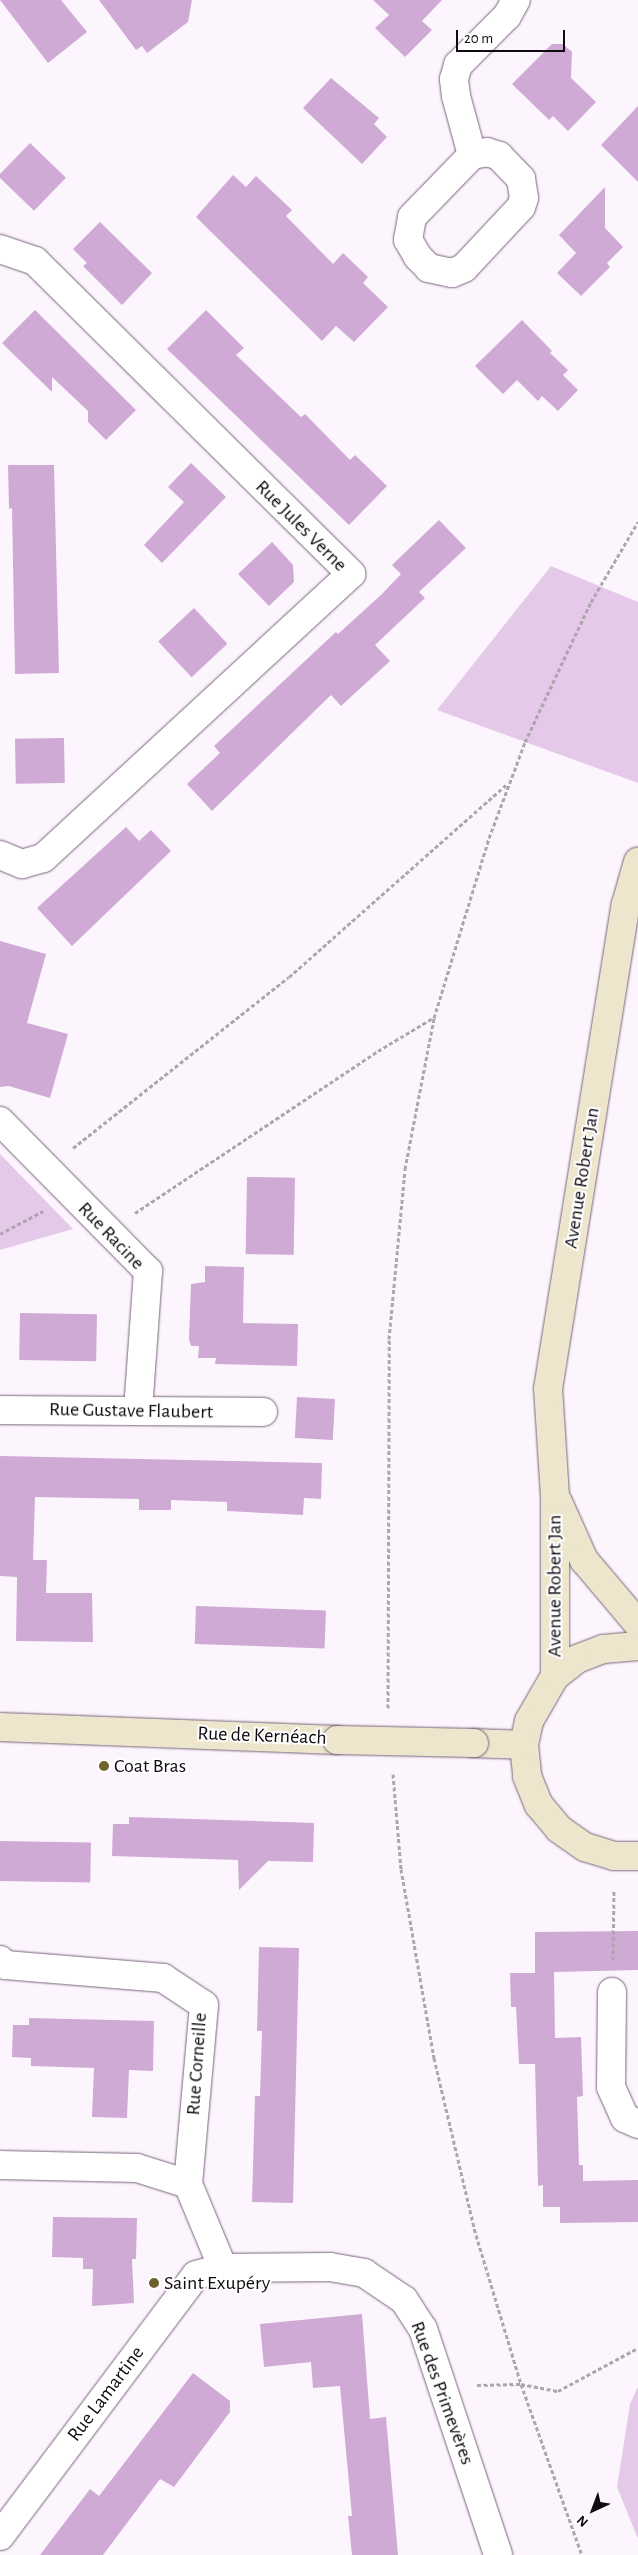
<!DOCTYPE html>
<meta charset="utf-8">
<style>
body{margin:0}
#map{position:relative;width:638px;height:2555px;overflow:hidden;background:#fdf5fe;font-family:"Alegreya Sans",sans-serif}
div>[style]{position:absolute}
.green>*{inset:0;background:#e4c9e8}
.building>*{inset:0;background:#cfaad5;transform-origin:0 0}
.path>*{height:3px;margin-top:-1.5px;transform-origin:0;background:repeating-linear-gradient(90deg,#aea6af 0 4px,transparent 0 6.5px)}
.roads{filter:drop-shadow(0 0 1px #77667a) drop-shadow(0 0 1px #77667a)}
.minor>*{height:28px;margin:-14px;padding:0 14px;transform-origin:14px;border-radius:14px;background:#fff}
.secondary>*{height:28px;margin:-14px;padding:0 14px;transform-origin:14px;border-radius:14px;background:#ede6cc}
.bridges{filter:drop-shadow(0 0 1px #77667a) drop-shadow(0 0 1px #77667a)}
.secondary-bridge>*{height:28px;margin:-14px;padding:0 14px;transform-origin:14px;border-radius:14px;background:#ede6cc}
.dots>*{width:14px;height:14px;translate:-50% -50%;box-sizing:border-box;border:2px solid #fff;border-radius:50%}
span{translate:-50% -50%;white-space:nowrap;text-align:center;line-height:1.15;-webkit-text-stroke:4px #fff;paint-order:stroke}
.street-label{font-size:20px;color:#100a11}
.poi-label{font-size:20px;color:#100a11}
.left{translate:0 -50%;text-align:left}
.north{position:absolute;left:568px;top:2485px;width:50px;height:50px;-webkit-text-stroke:4px #fff;paint-order:stroke;rotate:223deg;font-size:14px;font-weight:700;line-height:20px;text-align:center;color:#100a11}
.north::after{content:'';display:block;margin:auto;width:18px;height:22px;background:#100a11;clip-path:polygon(50% 0,100% 100%,50% 72%,0 100%)}
.scale{position:absolute;left:456px;top:30px;width:109px;height:22px;box-sizing:border-box;border:2px solid #100a11;border-top:0;padding-left:6px;font-size:15px;line-height:18px;white-space:nowrap;color:#100a11;-webkit-text-stroke:4px #fff;paint-order:stroke}
</style>
<div id="map">
<div class="green">
<div style="clip-path:polygon(551px 566px,638px 602px,638px 783px,437px 710px)"></div>
<div style="clip-path:polygon(0 1154px,73px 1229px,0 1250px)"></div>
<div style="clip-path:polygon(638px 2387px,638px 2539px,617px 2487px,630px 2404px)"></div>
</div>
<div class="building">
<div style="clip-path:polygon(0 0,61px 0,87px 32px,48px 63px)"></div>
<div style="clip-path:polygon(99px 0,192px 0,188px 22px,147px 53px,142px 46px,136px 50px)"></div>
<div style="clip-path:polygon(373px 0,442px 0,422px 21px,432px 30px,405px 57px,375px 28px,389px 15px)"></div>
<div style="clip-path:polygon(552px 44px,563px 44px,572px 52px,571px 78px,596px 102px,568px 131px,553px 116px,549px 120px,512px 84px)"></div>
<div style="clip-path:polygon(331px 78px,379px 118px,374px 124px,387px 137px,362px 164px,303px 108px)"></div>
<div style="clip-path:polygon(638px 106px,638px 182px,601px 145px)"></div>
<div style="left:30px;top:143px;width:50px;height:46px;rotate:44deg"></div>
<div style="clip-path:polygon(233px 175px,246px 187px,256px 176px,292px 210px,286px 216px,333px 264px,343px 253px,368px 277px,363px 283px,388px 307px,354px 342px,336px 326px,322px 341px,196px 217px)"></div>
<div style="clip-path:polygon(605px 187px,605px 228px,623px 247px,607px 263px,610px 267px,581px 296px,557px 273px,576px 253px,559px 235px)"></div>
<div style="clip-path:polygon(100px 222px,152px 273px,122px 305px,83px 266px,87px 263px,73px 249px)"></div>
<div style="clip-path:polygon(35px 310px,136px 410px,106px 440px,88px 422px,88px 411px,52px 377px,52px 392px,2px 343px)"></div>
<div style="clip-path:polygon(206px 310px,244px 348px,236px 355px,301px 417px,305px 414px,350px 460px,355px 455px,387px 486px,349px 525px,167px 349px)"></div>
<div style="clip-path:polygon(522px 320px,552px 351px,550px 353px,568px 370px,563px 375px,578px 390px,558px 411px,542px 396px,538px 401px,517px 380px,503px 394px,475px 366px)"></div>
<div style="clip-path:polygon(191px 463px,226px 497px,162px 563px,144px 545px,184px 502px,168px 487px)"></div>
<div style="clip-path:polygon(8px 465px,54px 465px,59px 673px,15px 674px,12px 508px,9px 509px)"></div>
<div style="clip-path:polygon(439px 520px,466px 548px,419px 592px,425px 598px,375px 645px,390px 661px,341px 706px,331px 695px,212px 811px,187px 784px,220px 753px,214px 746px,336px 632px,338px 634px,382px 594px,401px 574px,392px 565px)"></div>
<div style="clip-path:polygon(272px 542px,293px 565px,294px 582px,269px 606px,238px 574px)"></div>
<div style="left:194px;top:608px;width:49px;height:49px;rotate:47deg"></div>
<div style="left:64px;top:738px;width:45px;height:49px;rotate:89deg"></div>
<div style="clip-path:polygon(126px 827px,139px 841px,151px 830px,171px 851px,72px 946px,37px 908px)"></div>
<div style="clip-path:polygon(0 941px,46px 954px,27px 1023px,68px 1034px,50px 1098px,9px 1086px,0 1087px)"></div>
<div style="left:247px;top:1177px;width:48px;height:77px;rotate:1deg"></div>
<div style="clip-path:polygon(205px 1266px,244px 1267px,243px 1323px,298px 1324px,297px 1366px,215px 1364px,216px 1358px,198px 1358px,199px 1346px,191px 1346px,189px 1339px,191px 1284px,205px 1282px)"></div>
<div style="left:20px;top:1313px;width:77px;height:47px;rotate:1deg"></div>
<div style="left:297px;top:1397px;width:38px;height:41px;rotate:3deg"></div>
<div style="clip-path:polygon(0 1456px,322px 1463px,321px 1499px,304px 1498px,303px 1515px,227px 1511px,227px 1502px,171px 1500px,171px 1510px,139px 1510px,139px 1499px,35px 1497px,33px 1560px,47px 1560px,46px 1593px,92px 1593px,93px 1642px,16px 1641px,17px 1577px,0 1576px)"></div>
<div style="left:196px;top:1606px;width:130px;height:38px;rotate:2deg"></div>
<div style="clip-path:polygon(129px 1817px,314px 1823px,313px 1862px,268px 1861px,239px 1890px,238px 1860px,112px 1856px,113px 1824px,129px 1824px)"></div>
<div style="left:0;top:1841px;width:91px;height:40px;rotate:1deg"></div>
<div style="clip-path:polygon(638px 1931px,638px 1970px,554px 1972px,555px 2038px,581px 2037px,583px 2096px,577px 2097px,579px 2165px,583px 2165px,583px 2181px,638px 2180px,638px 2222px,560px 2223px,560px 2207px,543px 2207px,543px 2185px,538px 2186px,535px 2064px,519px 2064px,516px 2007px,511px 2007px,510px 1973px,535px 1973px,535px 1932px)"></div>
<div style="clip-path:polygon(259px 1947px,299px 1948px,293px 2203px,252px 2202px,255px 2096px,260px 2096px,262px 2031px,257px 2031px)"></div>
<div style="clip-path:polygon(29px 2018px,154px 2021px,153px 2071px,129px 2070px,127px 2118px,92px 2117px,94px 2068px,31px 2066px,31px 2058px,12px 2057px,13px 2025px,29px 2025px)"></div>
<div style="clip-path:polygon(53px 2217px,137px 2218px,136px 2259px,132px 2259px,134px 2303px,92px 2306px,93px 2269px,83px 2269px,83px 2258px,52px 2257px)"></div>
<div style="clip-path:polygon(362px 2314px,370px 2419px,386px 2417px,398px 2555px,352px 2555px,348px 2516px,352px 2516px,340px 2386px,313px 2388px,311px 2362px,264px 2367px,260px 2324px)"></div>
<div style="clip-path:polygon(193px 2373px,230px 2401px,230px 2412px,174px 2487px,160px 2479px,103px 2555px,40px 2555px,90px 2489px,99px 2496px)"></div>
</div>
<div class="path">
<div style="left:73px;top:1148px;width:275px;rotate:-38.4deg"></div>
<div style="left:289px;top:977px;width:291px;rotate:-41.5deg"></div>
<div style="left:135px;top:1213px;width:292px;rotate:-33.7deg"></div>
<div style="left:378px;top:1051px;width:64px;rotate:-31deg"></div>
<div style="left:0;top:1234px;width:49px;rotate:-28.1deg"></div>
<div style="left:388px;top:1708px;width:369px;rotate:-89.8deg"></div>
<div style="left:389px;top:1339px;width:171px;rotate:-84.6deg"></div>
<div style="left:405px;top:1169px;width:154px;rotate:-79.1deg"></div>
<div style="left:434px;top:1018px;width:188px;rotate:-73deg"></div>
<div style="left:489px;top:838px;width:103px;rotate:-69.4deg"></div>
<div style="left:525px;top:742px;width:155px;rotate:-64.8deg"></div>
<div style="left:591px;top:602px;width:93px;rotate:-59.6deg"></div>
<div style="left:393px;top:1774px;width:95px;rotate:85.2deg"></div>
<div style="left:401px;top:1869px;width:192px;rotate:80.1deg"></div>
<div style="left:434px;top:2058px;width:182px;rotate:76.7deg"></div>
<div style="left:476px;top:2235px;width:156px;rotate:73.2deg"></div>
<div style="left:521px;top:2384px;width:182px;rotate:70.4deg"></div>
<div style="left:613px;top:1960px;width:71px;rotate:-89.2deg"></div>
<div style="left:477px;top:2385px;width:44px;rotate:-1.3deg"></div>
<div style="left:521px;top:2384px;width:38px;rotate:11deg"></div>
<div style="left:558px;top:2391px;width:91px;rotate:-28.3deg"></div>
</div>
<div class="roads">
<div class="minor">
<div style="left:487px;top:152px;width:13px;rotate:18deg"></div>
<div style="left:499px;top:156px;width:32px;rotate:46deg"></div>
<div style="left:521px;top:179px;width:19px;rotate:81deg"></div>
<div style="left:524px;top:198px;width:9px;rotate:108deg"></div>
<div style="left:521px;top:207px;width:83px;rotate:133.1deg"></div>
<div style="left:464px;top:268px;width:13px;rotate:157deg"></div>
<div style="left:452px;top:273px;width:24px;rotate:-168deg"></div>
<div style="left:429px;top:268px;width:16px;rotate:-135deg"></div>
<div style="left:418px;top:257px;width:20px;rotate:-120deg"></div>
<div style="left:408px;top:240px;width:23px;rotate:-80deg"></div>
<div style="left:412px;top:217px;width:86px;rotate:-45.9deg"></div>
<div style="left:472px;top:155px;width:15px;rotate:-11deg"></div>
<div style="left:472px;top:155px;width:61px;rotate:-105.2deg"></div>
<div style="left:456px;top:96px;width:17px;rotate:-97deg"></div>
<div style="left:454px;top:79px;width:15px;rotate:-74deg"></div>
<div style="left:458px;top:65px;width:69px;rotate:-45deg"></div>
<div style="left:507px;top:16px;width:18px;rotate:-61deg"></div>
<div style="left:0;top:249px;width:37px;rotate:19deg"></div>
<div style="left:35px;top:261px;width:445px;rotate:44.7deg"></div>
<div style="left:351px;top:574px;width:419px;rotate:137.3deg"></div>
<div style="left:43px;top:858px;width:22px;rotate:164deg"></div>
<div style="left:22px;top:864px;width:24px;rotate:-158deg"></div>
<div style="left:0;top:1121px;width:211px;rotate:45.4deg"></div>
<div style="left:148px;top:1271px;width:140px;rotate:94.1deg"></div>
<div style="left:0;top:1410px;width:263px;rotate:0.4deg"></div>
<div style="left:0;top:1960px;width:7px;rotate:45deg"></div>
<div style="left:5px;top:1965px;width:159px;rotate:4.7deg"></div>
<div style="left:163px;top:1978px;width:49px;rotate:33.4deg"></div>
<div style="left:204px;top:2005px;width:180px;rotate:95.1deg"></div>
<div style="left:188px;top:2184px;width:91px;rotate:67.4deg"></div>
<div style="left:612px;top:1992px;width:95px;rotate:90.6deg"></div>
<div style="left:611px;top:2087px;width:34px;rotate:66deg"></div>
<div style="left:625px;top:2118px;width:14px;rotate:25deg"></div>
<div style="left:0;top:2165px;width:137px;rotate:1.3deg"></div>
<div style="left:137px;top:2168px;width:53px;rotate:17.4deg"></div>
<div style="left:0;top:2536px;width:326px;rotate:-53.1deg"></div>
<div style="left:196px;top:2275px;width:28px;rotate:-15deg"></div>
<div style="left:223px;top:2268px;width:107px;rotate:-0.5deg"></div>
<div style="left:330px;top:2267px;width:35px;rotate:10deg"></div>
<div style="left:364px;top:2273px;width:48px;rotate:34deg"></div>
<div style="left:404px;top:2300px;width:35px;rotate:57deg"></div>
<div style="left:423px;top:2329px;width:238px;rotate:71.6deg"></div>
</div>
<div class="secondary">
<div style="left:558px;top:1502px;width:64px;rotate:65.9deg"></div>
<div style="left:584px;top:1560px;width:84px;rotate:49.8deg"></div>
<div style="left:638px;top:1646px;width:35px;rotate:175deg"></div>
<div style="left:603px;top:1649px;width:28px;rotate:159deg"></div>
<div style="left:577px;top:1659px;width:28px;rotate:142deg"></div>
<div style="left:555px;top:1676px;width:52px;rotate:120deg"></div>
<div style="left:529px;top:1721px;width:25px;rotate:102deg"></div>
<div style="left:524px;top:1745px;width:31px;rotate:84deg"></div>
<div style="left:527px;top:1776px;width:31px;rotate:68deg"></div>
<div style="left:539px;top:1805px;width:31px;rotate:50deg"></div>
<div style="left:559px;top:1829px;width:32px;rotate:35deg"></div>
<div style="left:585px;top:1847px;width:30px;rotate:17deg"></div>
<div style="left:614px;top:1856px;width:24px"></div>
<div style="left:555px;top:1676px;width:180px;rotate:-90deg"></div>
<div style="left:555px;top:1496px;width:107px;rotate:-93.7deg"></div>
<div style="left:548px;top:1389px;width:491px;rotate:-80.9deg"></div>
<div style="left:626px;top:904px;width:44px;rotate:-74.1deg"></div>
<div style="left:0;top:1727px;width:337px;rotate:2.2deg"></div>
<div style="left:474px;top:1743px;width:50px;rotate:2.3deg"></div>
</div>
</div>
<div class="bridges">
<div class="secondary-bridge">
<div style="left:337px;top:1740px;width:137px;rotate:1.3deg"></div>
</div>
</div>
<div class="dots">
<div style="left:104px;top:1766px;background:#70622f"></div>
<div style="left:154px;top:2283px;background:#70622f"></div>
</div>
<div class="street-label">
<span style="left:301px;top:526px;rotate:45deg">Rue Jules Verne</span>
<span style="left:582px;top:1178px;rotate:-81deg">Avenue Robert Jan</span>
<span style="left:111px;top:1236px;rotate:46deg">Rue Racine</span>
<span style="left:131px;top:1411px;rotate:1deg">Rue Gustave Flaubert</span>
<span style="left:555px;top:1586px;rotate:-90deg">Avenue Robert Jan</span>
<span style="left:262px;top:1736px;rotate:2deg">Rue de Kernéach</span>
<span style="left:197px;top:2064px;rotate:-86deg">Rue Corneille</span>
<span style="left:442px;top:2393px;rotate:70deg">Rue des Primevères</span>
<span style="left:106px;top:2394px;rotate:-53deg">Rue Lamartine</span>
</div>
<div class="poi-label">
<span class="left" style="left:114px;top:1766px">Coat Bras</span>
<span class="left" style="left:164px;top:2283px">Saint Exupéry</span>
</div>
<div class="north">N</div>
<div class="scale">20 m</div>
</div>
